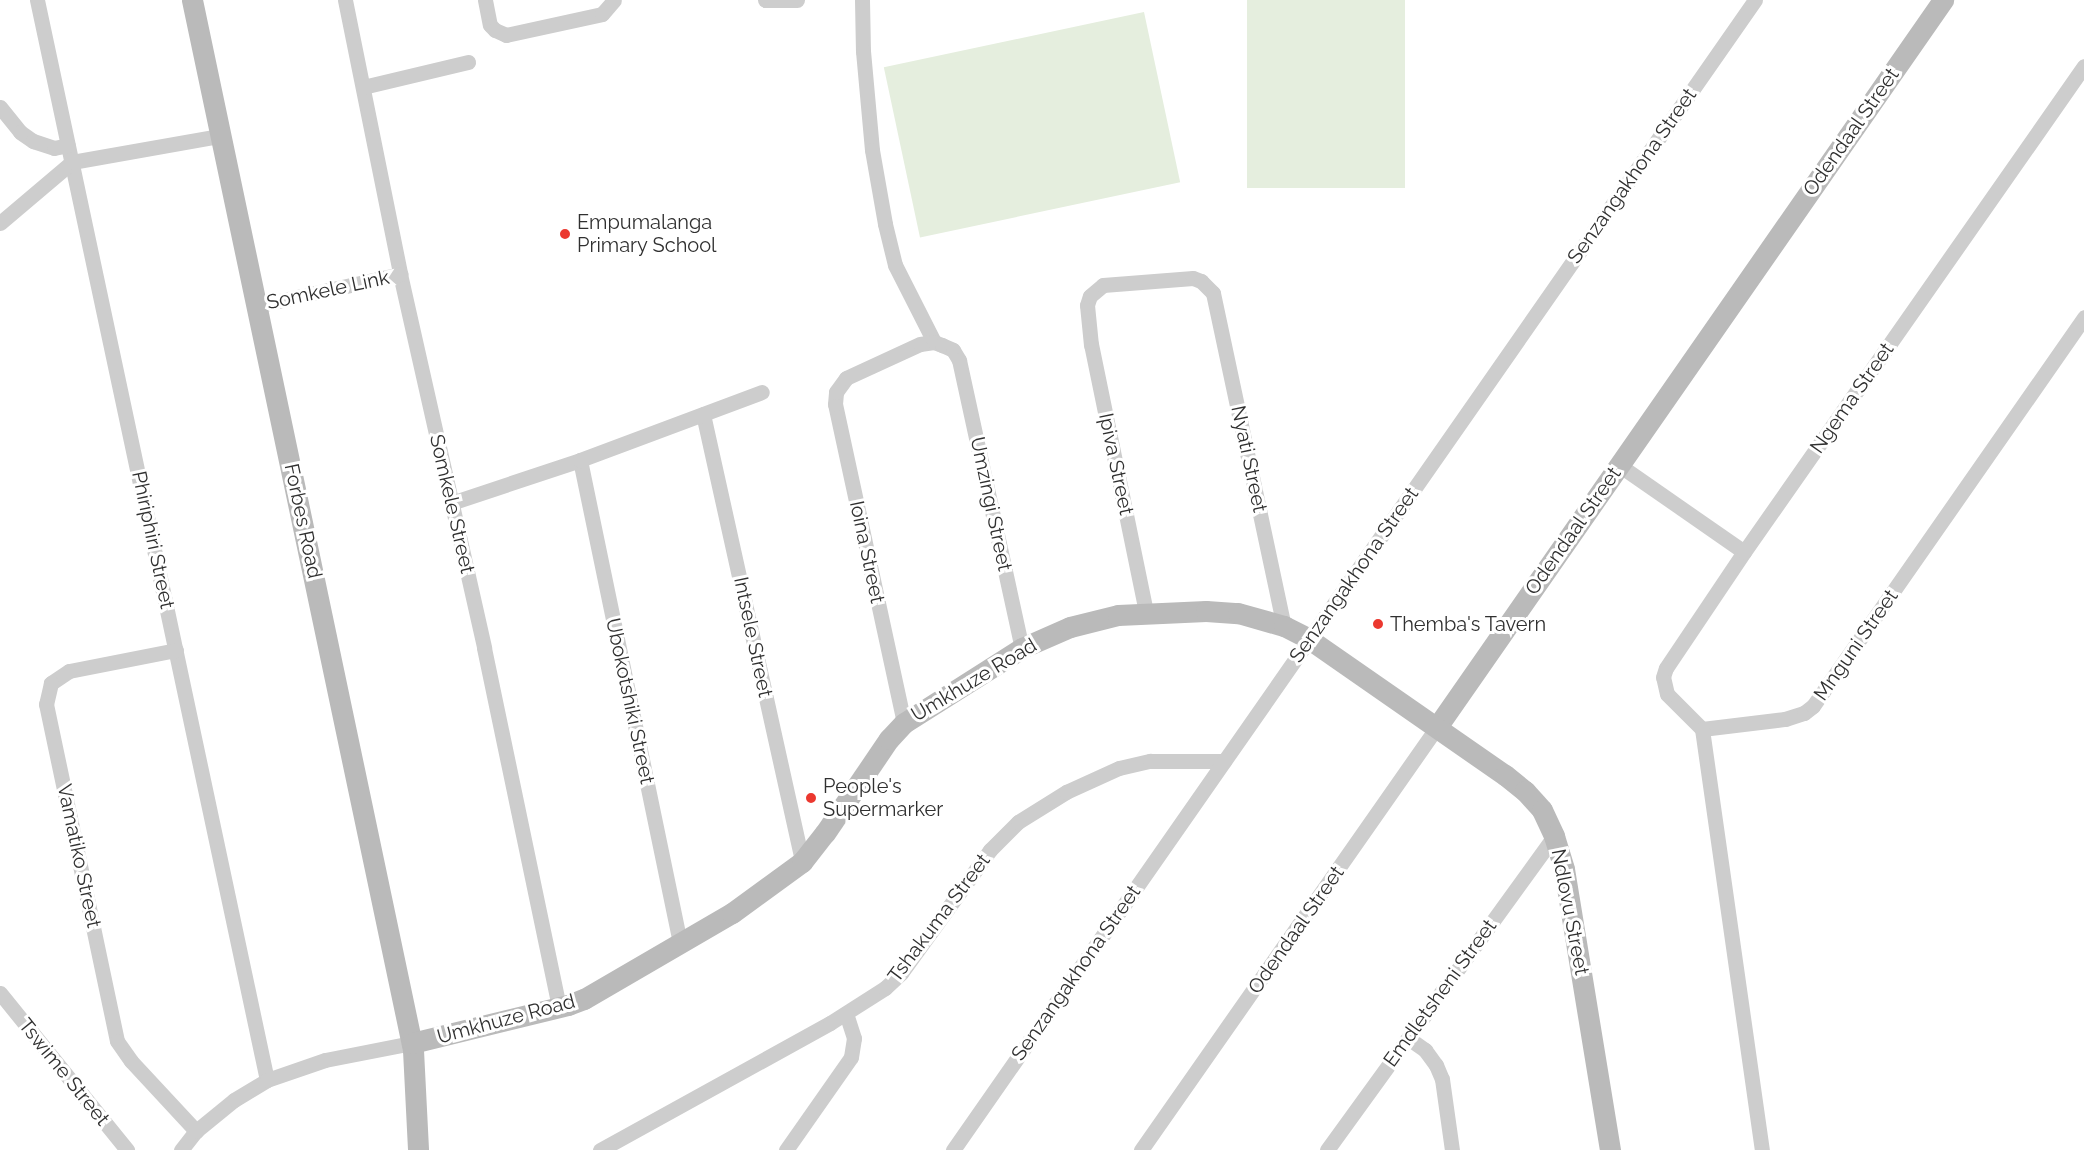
<!DOCTYPE html>
<style>
body{margin:0}
#map{position:relative;width:2084px;height:1150px;overflow:hidden;background:#fff;font-family:Raleway,sans-serif}
div>[style]{position:absolute}
.green>*{inset:0;background:#e5eede;transform-origin:0 0}
.street>*{height:15px;margin:-7.5px;padding:0 7.5px;transform-origin:7.5px;border-radius:7.5px;background:#cdcdcd}
.secondary>*{height:21px;margin:-10.5px;padding:0 10.5px;transform-origin:10.5px;border-radius:10.5px;background:#bababa}
.dots>*{width:16px;height:16px;translate:-50% -50%;box-sizing:border-box;border:3px solid #fff;border-radius:50%}
span{translate:-50% -50%;white-space:nowrap;text-align:center;line-height:1.15;-webkit-text-stroke:6px #fff;paint-order:stroke}
.street-label{font-size:20px;color:#303030}
.poi-label{font-size:20px;color:#303030}
.left{translate:0 -50%;text-align:left}
</style>
<div id="map">
<div class="green">
<div style="left:1247px;top:0;width:158px;height:188px"></div>
<div style="left:1144px;top:12px;width:174px;height:266px;rotate:78deg"></div>
</div>
<div class="street">
<div style="left:37px;top:0;width:1104px;rotate:77.98deg"></div>
<div style="left:345px;top:0;width:279px;rotate:78.6deg"></div>
<div style="left:400px;top:274px;width:383px;rotate:77.3deg"></div>
<div style="left:484px;top:648px;width:368px;rotate:78.2deg"></div>
<div style="left:485px;top:0;width:25px;rotate:79deg"></div>
<div style="left:490px;top:25px;width:7px;rotate:45deg"></div>
<div style="left:495px;top:30px;width:12px;rotate:24deg"></div>
<div style="left:506px;top:35px;width:98px;rotate:-12.3deg"></div>
<div style="left:602px;top:14px;width:18px;rotate:-49deg"></div>
<div style="left:765px;top:0;width:32px"></div>
<div style="left:862px;top:0;width:51px;rotate:88.9deg"></div>
<div style="left:863px;top:51px;width:99px;rotate:84.8deg"></div>
<div style="left:872px;top:150px;width:75px;rotate:80deg"></div>
<div style="left:885px;top:224px;width:42px;rotate:76.3deg"></div>
<div style="left:895px;top:265px;width:86px;rotate:63.1deg"></div>
<div style="left:363px;top:87px;width:108px;rotate:-13.4deg"></div>
<div style="left:0;top:107px;width:32px;rotate:51deg"></div>
<div style="left:20px;top:132px;width:16px;rotate:35deg"></div>
<div style="left:33px;top:141px;width:22px;rotate:18deg"></div>
<div style="left:54px;top:148px;width:14px;rotate:-12deg"></div>
<div style="left:0;top:223px;width:94px;rotate:-40.3deg"></div>
<div style="left:72px;top:162px;width:150px;rotate:-10deg"></div>
<div style="left:256px;top:306px;width:148px;rotate:-12.5deg"></div>
<div style="left:703px;top:414px;width:459px;rotate:77.5deg"></div>
<div style="left:580px;top:460px;width:492px;rotate:78.3deg"></div>
<div style="left:1619px;top:465px;width:152px;rotate:34.8deg"></div>
<div style="left:451px;top:503px;width:136px;rotate:-18.4deg"></div>
<div style="left:580px;top:460px;width:194px;rotate:-20.5deg"></div>
<div style="left:1146px;top:612px;width:273px;rotate:-101.6deg"></div>
<div style="left:1091px;top:345px;width:40px;rotate:-95.7deg"></div>
<div style="left:1087px;top:305px;width:9px;rotate:-72deg"></div>
<div style="left:1090px;top:296px;width:17px;rotate:-40deg"></div>
<div style="left:1103px;top:285px;width:90px;rotate:-4.4deg"></div>
<div style="left:1193px;top:278px;width:9px;rotate:21deg"></div>
<div style="left:1201px;top:281px;width:17px;rotate:45deg"></div>
<div style="left:1213px;top:293px;width:340px;rotate:78deg"></div>
<div style="left:176px;top:650px;width:109px;rotate:168.9deg"></div>
<div style="left:69px;top:671px;width:22px;rotate:146deg"></div>
<div style="left:51px;top:683px;width:22px;rotate:103deg"></div>
<div style="left:46px;top:704px;width:344px;rotate:78.1deg"></div>
<div style="left:117px;top:1041px;width:24px;rotate:55deg"></div>
<div style="left:131px;top:1061px;width:96px;rotate:47.1deg"></div>
<div style="left:904px;top:723px;width:326px;rotate:-102.2deg"></div>
<div style="left:835px;top:404px;width:12px;rotate:-85deg"></div>
<div style="left:836px;top:392px;width:17px;rotate:-54deg"></div>
<div style="left:846px;top:378px;width:81px;rotate:-24.7deg"></div>
<div style="left:920px;top:344px;width:14px;rotate:-8deg"></div>
<div style="left:934px;top:342px;width:9px;rotate:21deg"></div>
<div style="left:942px;top:345px;width:12px;rotate:24deg"></div>
<div style="left:953px;top:350px;width:12px;rotate:59deg"></div>
<div style="left:959px;top:360px;width:295px;rotate:77.7deg"></div>
<div style="left:1702px;top:729px;width:49px;rotate:-135deg"></div>
<div style="left:1667px;top:694px;width:17px;rotate:-103deg"></div>
<div style="left:1663px;top:677px;width:9px;rotate:-72deg"></div>
<div style="left:1666px;top:668px;width:140px;rotate:-56.1deg"></div>
<div style="left:1744px;top:552px;width:593px;rotate:-55.02deg"></div>
<div style="left:1702px;top:729px;width:84px;rotate:-6.9deg"></div>
<div style="left:1785px;top:719px;width:20px;rotate:-18deg"></div>
<div style="left:1804px;top:713px;width:11px;rotate:-38deg"></div>
<div style="left:1813px;top:706px;width:474px;rotate:-55.1deg"></div>
<div style="left:1702px;top:729px;width:425px;rotate:81.9deg"></div>
<div style="left:0;top:993px;width:202px;rotate:51deg"></div>
<div style="left:1408px;top:1038px;width:21px;rotate:35deg"></div>
<div style="left:1425px;top:1050px;width:19px;rotate:54deg"></div>
<div style="left:1436px;top:1065px;width:15px;rotate:67deg"></div>
<div style="left:1442px;top:1079px;width:72px;rotate:82deg"></div>
<div style="left:181px;top:1150px;width:24px;rotate:-52deg"></div>
<div style="left:196px;top:1131px;width:49px;rotate:-39.2deg"></div>
<div style="left:234px;top:1100px;width:39px;rotate:-31deg"></div>
<div style="left:267px;top:1080px;width:61px;rotate:-19deg"></div>
<div style="left:325px;top:1060px;width:89px;rotate:-11.1deg"></div>
<div style="left:600px;top:1150px;width:263px;rotate:-28.9deg"></div>
<div style="left:830px;top:1023px;width:65px;rotate:-32.5deg"></div>
<div style="left:885px;top:988px;width:22px;rotate:-43deg"></div>
<div style="left:901px;top:973px;width:152px;rotate:-54.1deg"></div>
<div style="left:990px;top:850px;width:40px;rotate:-45deg"></div>
<div style="left:1018px;top:822px;width:57px;rotate:-32deg"></div>
<div style="left:1066px;top:792px;width:58px;rotate:-24.4deg"></div>
<div style="left:1119px;top:768px;width:32px;rotate:-13deg"></div>
<div style="left:1150px;top:761px;width:74px"></div>
<div style="left:786px;top:1150px;width:113px;rotate:-55deg"></div>
<div style="left:851px;top:1057px;width:19px;rotate:-81deg"></div>
<div style="left:854px;top:1038px;width:26px;rotate:-108deg"></div>
<div style="left:953px;top:1150px;width:1402px;rotate:-55.11deg"></div>
<div style="left:1141px;top:1150px;width:516px;rotate:-55.02deg"></div>
<div style="left:1327px;top:1150px;width:387px;rotate:-54.1deg"></div>
</div>
<div class="secondary">
<div style="left:192px;top:0;width:1073px;rotate:78.11deg"></div>
<div style="left:413px;top:1050px;width:100px;rotate:87.1deg"></div>
<div style="left:1437px;top:727px;width:886px;rotate:-55.16deg"></div>
<div style="left:412px;top:1043px;width:161px;rotate:-13.7deg"></div>
<div style="left:568px;top:1005px;width:17px;rotate:-21deg"></div>
<div style="left:584px;top:999px;width:171px;rotate:-30.2deg"></div>
<div style="left:732px;top:913px;width:87px;rotate:-36.1deg"></div>
<div style="left:802px;top:862px;width:37px;rotate:-52deg"></div>
<div style="left:825px;top:833px;width:114px;rotate:-55.8deg"></div>
<div style="left:889px;top:739px;width:22px;rotate:-47deg"></div>
<div style="left:904px;top:723px;width:140px;rotate:-32.4deg"></div>
<div style="left:1022px;top:648px;width:52px;rotate:-23.6deg"></div>
<div style="left:1070px;top:627px;width:49px;rotate:-14deg"></div>
<div style="left:1118px;top:615px;width:88px;rotate:-2.6deg"></div>
<div style="left:1206px;top:611px;width:32px;rotate:4deg"></div>
<div style="left:1238px;top:613px;width:48px;rotate:15.8deg"></div>
<div style="left:1284px;top:626px;width:28px;rotate:27deg"></div>
<div style="left:1309px;top:639px;width:239px;rotate:34.8deg"></div>
<div style="left:1505px;top:775px;width:26px;rotate:39deg"></div>
<div style="left:1525px;top:791px;width:25px;rotate:48deg"></div>
<div style="left:1542px;top:810px;width:29px;rotate:65deg"></div>
<div style="left:1554px;top:836px;width:34px;rotate:73deg"></div>
<div style="left:1564px;top:869px;width:285px;rotate:80.7deg"></div>
</div>
<div class="dots">
<div style="left:565px;top:234px;background:#eb382f"></div>
<div style="left:1378px;top:624px;background:#eb382f"></div>
<div style="left:811px;top:798px;background:#eb382f"></div>
</div>
<div class="street-label">
<span style="left:1851px;top:132px;rotate:-55deg">Odendaal Street</span>
<span style="left:1632px;top:176px;rotate:-55deg">Senzangakhona Street</span>
<span style="left:328px;top:290px;rotate:-12deg">Somkele Link</span>
<span style="left:1852px;top:398px;rotate:-55deg">Ngema Street</span>
<span style="left:1249px;top:459px;rotate:78deg">Nyati Street</span>
<span style="left:1116px;top:464px;rotate:78deg">Ipiva Street</span>
<span style="left:452px;top:504px;rotate:77deg">Somkele Street</span>
<span style="left:991px;top:504px;rotate:78deg">Umzingi Street</span>
<span style="left:303px;top:521px;rotate:78deg">Forbes Road</span>
<span style="left:1573px;top:531px;rotate:-55deg">Odendaal Street</span>
<span style="left:153px;top:540px;rotate:78deg">Phiriphiri Street</span>
<span style="left:867px;top:552px;rotate:78deg">Ioina Street</span>
<span style="left:1354px;top:575px;rotate:-55deg">Senzangakhona Street</span>
<span style="left:753px;top:637px;rotate:78deg">Intsele Street</span>
<span style="left:1856px;top:645px;rotate:-55deg">Mnguni Street</span>
<span style="left:974px;top:680px;rotate:-31deg">Umkhuze Road</span>
<span style="left:630px;top:701px;rotate:78deg">Ubokotshiki Street</span>
<span style="left:79px;top:856px;rotate:78deg">Vamatiko Street</span>
<span style="left:1570px;top:912px;rotate:79deg">Ndlovu Street</span>
<span style="left:939px;top:918px;rotate:-53deg">Tshakuma Street</span>
<span style="left:1296px;top:930px;rotate:-55deg">Odendaal Street</span>
<span style="left:1076px;top:973px;rotate:-55deg">Senzangakhona Street</span>
<span style="left:1440px;top:993px;rotate:-54deg">Emdletsheni Street</span>
<span style="left:506px;top:1019px;rotate:-15deg">Umkhuze Road</span>
<span style="left:64px;top:1072px;rotate:51deg">Tswime Street</span>
</div>
<div class="poi-label">
<span class="left" style="left:577px;top:234px">Empumalanga<br>Primary School</span>
<span class="left" style="left:1390px;top:624px">Themba's Tavern</span>
<span class="left" style="left:823px;top:798px">People's<br>Supermarker</span>
</div>
</div>
